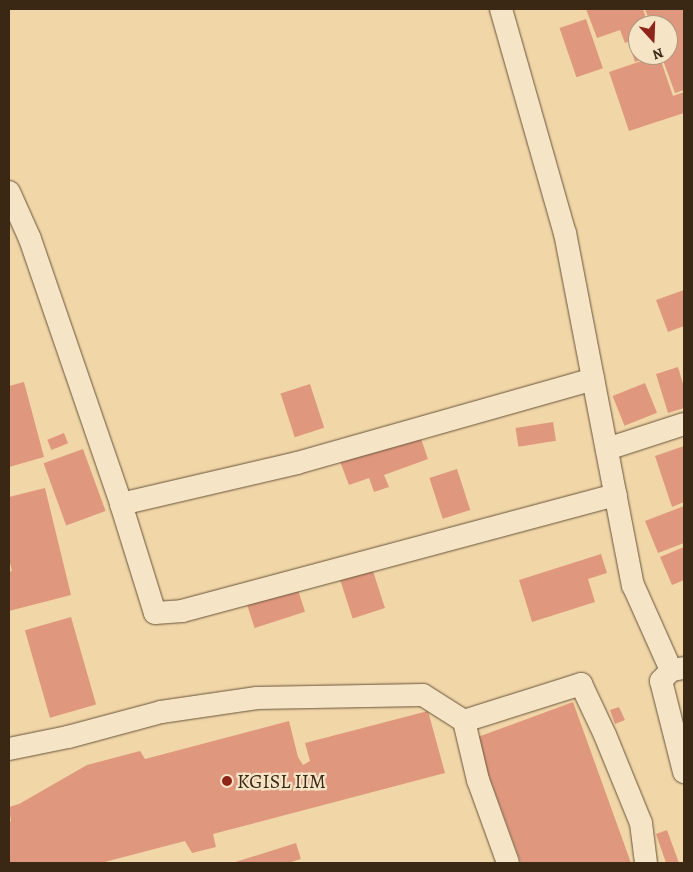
<!DOCTYPE html>
<style>
body{margin:0}
#map{position:relative;width:693px;height:872px;overflow:hidden;background:#f1d6a8;font-family:Alegreya,serif}
div>[style]{position:absolute}
.building>*{inset:0;background:#df987e;transform-origin:0 0}
.roads{filter:drop-shadow(0 0 1px #68543a) drop-shadow(0 0 1px #68543a)}
.minor>*{height:22px;margin:-11px;padding:0 11px;transform-origin:11px;border-radius:11px;background:#f6e4c6}
.dots>*{width:14px;height:14px;translate:-50% -50%;box-sizing:border-box;border:2px solid #f6e4c6;border-radius:50%}
span{translate:-50% -50%;white-space:nowrap;text-align:center;line-height:1.15;-webkit-text-stroke:4.5px #f6e4c6;paint-order:stroke}
.poi-label{font-size:20px;color:#3a2815}
.left{translate:0 -50%;text-align:left}
.frame{position:absolute;inset:0;border:10px solid #3a2815;pointer-events:none}
.north{position:absolute;left:628px;top:15px;width:50px;height:50px;box-sizing:border-box;background:#f6e4c6;border:1px solid #ab997f;border-radius:50%;rotate:160deg;font-size:14px;font-weight:700;line-height:20px;text-align:center;color:#3a2815}
.north::after{content:'';display:block;margin:auto;width:18px;height:22px;background:#8f2418;clip-path:polygon(50% 0,100% 100%,50% 72%,0 100%)}
</style>
<div id="map">
<div class="building">
<div style="clip-path:polygon(586px 9px,643px 9px,648px 25px,638px 25px,638px 38px,625px 43px,620px 30px,597px 38px)"></div>
<div style="clip-path:polygon(645px 9px,684px 9px,684px 90px,675px 93px,661px 55px,668px 55px,668px 25px,651px 25px)"></div>
<div style="left:586px;top:19px;width:52px;height:28px;rotate:71deg"></div>
<div style="clip-path:polygon(638px 41px,638px 55px,655px 55px,635px 62px,629px 44px)"></div>
<div style="clip-path:polygon(659px 55px,673px 96px,684px 92px,684px 113px,629px 131px,609px 72px)"></div>
<div style="clip-path:polygon(684px 290px,684px 326px,668px 332px,656px 300px)"></div>
<div style="clip-path:polygon(678px 367px,684px 387px,684px 408px,668px 413px,656px 374px)"></div>
<div style="clip-path:polygon(24px 382px,44px 457px,9px 467px,9px 386px)"></div>
<div style="left:645px;top:383px;width:32px;height:35px;rotate:68deg"></div>
<div style="left:310px;top:384px;width:46px;height:31px;rotate:72deg"></div>
<div style="left:553px;top:422px;width:19px;height:38px;rotate:81deg"></div>
<div style="clip-path:polygon(418px 430px,428px 459px,384px 475px,389px 487px,374px 492px,369px 478px,349px 485px,339px 459px)"></div>
<div style="left:64px;top:433px;width:11px;height:18px;rotate:68deg"></div>
<div style="clip-path:polygon(684px 446px,684px 502px,672px 507px,655px 456px)"></div>
<div style="left:83px;top:449px;width:66px;height:42px;rotate:70deg"></div>
<div style="left:457px;top:469px;width:43px;height:29px;rotate:72deg"></div>
<div style="clip-path:polygon(45px 488px,71px 595px,9px 611px,9px 572px,12px 571px,9px 559px,9px 497px)"></div>
<div style="clip-path:polygon(684px 506px,684px 543px,658px 553px,645px 521px)"></div>
<div style="clip-path:polygon(684px 547px,684px 580px,672px 585px,660px 557px)"></div>
<div style="clip-path:polygon(601px 554px,607px 573px,588px 579px,595px 602px,532px 622px,519px 580px)"></div>
<div style="left:372px;top:568px;width:42px;height:34px;rotate:72deg"></div>
<div style="left:297px;top:587px;width:26px;height:53px;rotate:72deg"></div>
<div style="left:71px;top:617px;width:91px;height:48px;rotate:74deg"></div>
<div style="clip-path:polygon(573px 702px,631px 863px,521px 863px,475px 738px)"></div>
<div style="clip-path:polygon(619px 707px,625px 720px,615px 724px,610px 710px)"></div>
<div style="clip-path:polygon(428px 711px,445px 773px,213px 834px,216px 847px,192px 853px,185px 841px,101px 863px,9px 863px,9px 822px,11px 821px,9px 807px,19px 804px,87px 765px,140px 751px,145px 759px,289px 721px,298px 757px,303px 765px,310px 761px,305px 743px)"></div>
<div style="clip-path:polygon(667px 830px,679px 863px,666px 863px,656px 834px)"></div>
<div style="clip-path:polygon(296px 843px,301px 859px,288px 863px,232px 863px)"></div>
</div>
<div class="roads">
<div class="minor">
<div style="left:501px;top:9px;width:233px;rotate:74.1deg"></div>
<div style="left:565px;top:233px;width:359px;rotate:79.1deg"></div>
<div style="left:633px;top:585px;width:93px;rotate:65.9deg"></div>
<div style="left:9px;top:192px;width:51px;rotate:65.9deg"></div>
<div style="left:30px;top:239px;width:280px;rotate:71deg"></div>
<div style="left:121px;top:504px;width:114px;rotate:72.7deg"></div>
<div style="left:155px;top:613px;width:27px;rotate:-4deg"></div>
<div style="left:182px;top:611px;width:449px;rotate:-15deg"></div>
<div style="left:607px;top:449px;width:81px;rotate:-18deg"></div>
<div style="left:121px;top:504px;width:181px;rotate:-13.1deg"></div>
<div style="left:297px;top:463px;width:308px;rotate:-15.8deg"></div>
<div style="left:684px;top:668px;width:13px;rotate:171deg"></div>
<div style="left:671px;top:670px;width:15px;rotate:132deg"></div>
<div style="left:661px;top:681px;width:94px;rotate:75.8deg"></div>
<div style="left:464px;top:721px;width:61px;rotate:76.7deg"></div>
<div style="left:478px;top:780px;width:88px;rotate:70.1deg"></div>
<div style="left:9px;top:749px;width:60px;rotate:-11.5deg"></div>
<div style="left:68px;top:737px;width:96px;rotate:-15deg"></div>
<div style="left:161px;top:712px;width:97px;rotate:-8.3deg"></div>
<div style="left:257px;top:698px;width:166px;rotate:-1deg"></div>
<div style="left:423px;top:695px;width:49px;rotate:32.4deg"></div>
<div style="left:464px;top:721px;width:123px;rotate:-17.5deg"></div>
<div style="left:581px;top:684px;width:56px;rotate:64.8deg"></div>
<div style="left:605px;top:735px;width:95px;rotate:67.8deg"></div>
<div style="left:641px;top:823px;width:40px;rotate:82.9deg"></div>
</div>
</div>
<div class="dots">
<div style="left:227px;top:781px;background:#8f2418"></div>
</div>
<div class="poi-label">
<span class="left" style="left:237px;top:781px">KGISL IIM</span>
</div>
<div class="frame"></div>
<div class="north">N</div>
</div>
